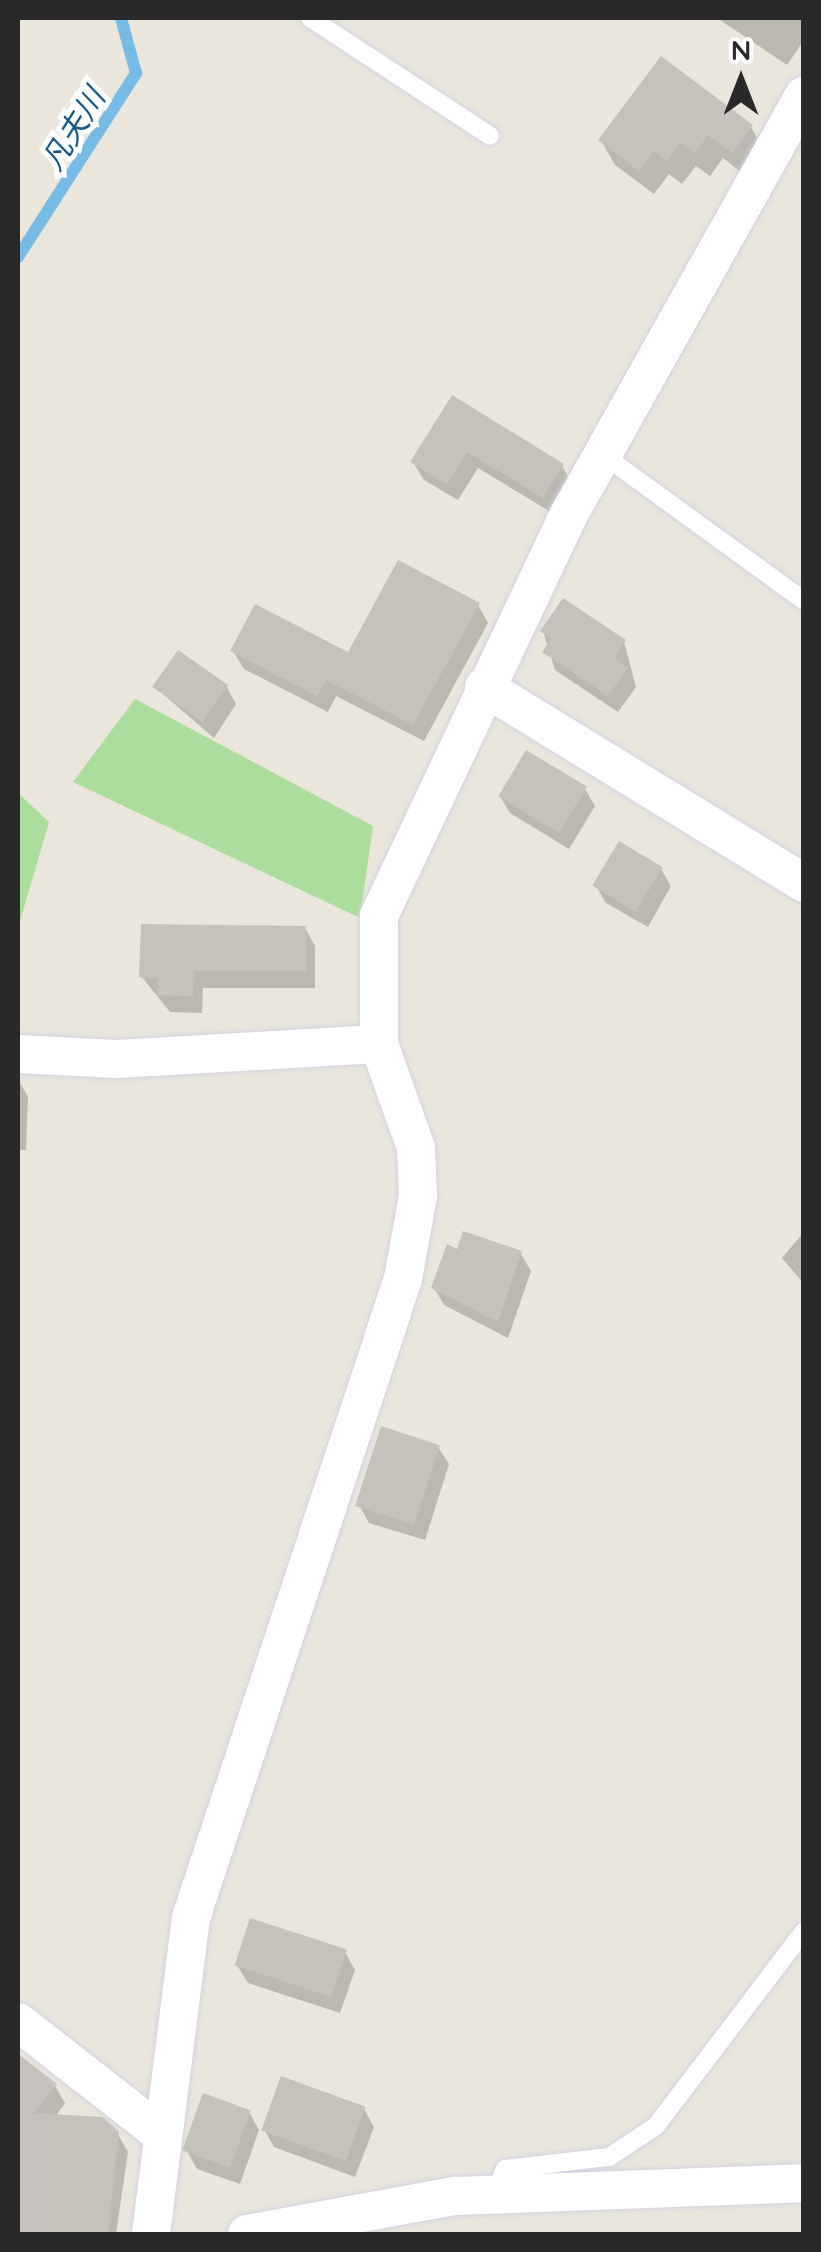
<!DOCTYPE html>
<meta charset="utf-8">
<style>
body{margin:0}
#map{position:relative;width:821px;height:2252px;overflow:hidden;background:#eae6dc;font-family:Quicksand,"Noto Sans JP",sans-serif}
div>[style]{position:absolute}
.green>*{inset:0;background:#abdd9c}
.shadow>*{inset:0;background:#0003}
.stream>*{height:12px;margin:-6px;padding:0 6px;transform-origin:6px;border-radius:6px;background:#76bbe5}
.building>*{inset:0;background:#c6c2bb;transform-origin:0 0}
.roads{filter:drop-shadow(0 0 2px #d1d3e1) drop-shadow(0 0 2px #d1d3e1)}
.service>*{height:18px;margin:-9px;padding:0 9px;transform-origin:9px;border-radius:9px;background:#fff}
.minor>*{height:38px;margin:-19px;padding:0 19px;transform-origin:19px;border-radius:19px;background:#fff}
span{translate:-50% -50%;white-space:nowrap;text-align:center;line-height:1.15;-webkit-text-stroke:10px #fff;paint-order:stroke}
.water-label{font-size:30px;color:#17598f;font-style:italic}
.frame{position:absolute;inset:0;border:20px solid #292929;pointer-events:none}
.north{position:absolute;left:691px;top:30px;width:100px;height:100px;-webkit-text-stroke:8px #fff;paint-order:stroke;rotate:0deg;font-size:28px;font-weight:700;line-height:40px;text-align:center;color:#292929}
.north::after{content:'';display:block;margin:auto;width:35px;height:45px;background:#292929;clip-path:polygon(50% 0,100% 100%,50% 72%,0 100%)}
</style>
<div id="map">
<div class="green">
<div style="clip-path:polygon(135px 699px,373px 826px,360px 918px,73px 782px)"></div>
<div style="clip-path:polygon(18px 793px,49px 822px,18px 928px)"></div>
</div>
<div class="shadow">
<div style="clip-path:polygon(717px 18px,804px 18px,804px 40px,787px 65px)"></div>
<div style="clip-path:polygon(751px 127px,765px 152px,747px 177px,723px 158px,710px 176px,696px 166px,682px 184px,669px 174px,654px 194px,615px 165px,601px 140px)"></div>
<div style="clip-path:polygon(452px 398px,562px 466px,572px 483px,554px 514px,478px 468px,458px 500px,424px 480px,413px 462px)"></div>
<div style="clip-path:polygon(478px 605px,488px 623px,424px 741px,336px 696px,328px 712px,244px 669px,233px 651px,349px 655px)"></div>
<div style="clip-path:polygon(543px 631px,624px 642px,636px 687px,618px 712px,555px 670px)"></div>
<div style="clip-path:polygon(226px 686px,236px 704px,214px 738px,156px 688px)"></div>
<div style="clip-path:polygon(585px 789px,595px 806px,569px 849px,510px 813px,500px 796px)"></div>
<div style="clip-path:polygon(661px 869px,671px 886px,648px 927px,606px 903px,596px 886px)"></div>
<div style="clip-path:polygon(305px 928px,315px 946px,315px 988px,203px 988px,202px 1013px,170px 1012px,141px 976px)"></div>
<div style="clip-path:polygon(18px 1079px,28px 1097px,26px 1150px,18px 1150px)"></div>
<div style="clip-path:polygon(804px 1232px,804px 1284px,782px 1258px)"></div>
<div style="clip-path:polygon(459px 1252px,521px 1254px,531px 1271px,508px 1338px,444px 1305px,434px 1288px)"></div>
<div style="clip-path:polygon(438px 1447px,449px 1464px,425px 1540px,369px 1523px,359px 1505px)"></div>
<div style="clip-path:polygon(345px 1952px,355px 1970px,340px 2013px,248px 1983px,237px 1965px)"></div>
<div style="clip-path:polygon(18px 2057px,55px 2086px,65px 2103px,55px 2117px,117px 2133px,128px 2152px,116px 2234px,18px 2234px,29px 2163px,18px 2154px)"></div>
<div style="clip-path:polygon(364px 2109px,374px 2127px,355px 2177px,274px 2147px,264px 2129px)"></div>
<div style="clip-path:polygon(249px 2112px,259px 2130px,240px 2184px,197px 2169px,187px 2151px)"></div>
</div>
<div class="stream">
<div style="left:18px;top:257px;width:219px;rotate:-57.3deg"></div>
<div style="left:136px;top:73px;width:57px;rotate:-105.3deg"></div>
</div>
<div class="building">
<div style="clip-path:polygon(661px 56px,753px 125px,732px 153px,708px 135px,695px 153px,681px 142px,667px 161px,654px 151px,639px 171px,598px 140px)"></div>
<div style="clip-path:polygon(452px 395px,564px 464px,543px 498px,467px 452px,447px 484px,410px 462px)"></div>
<div style="clip-path:polygon(398px 560px,480px 603px,413px 725px,326px 680px,317px 696px,230px 651px,255px 604px,348px 652px)"></div>
<div style="clip-path:polygon(563px 598px,626px 640px,614px 658px,628px 667px,608px 696px,542px 652px,551px 639px,540px 631px)"></div>
<div style="left:178px;top:650px;width:61px;height:45px;rotate:35deg"></div>
<div style="left:526px;top:750px;width:71px;height:54px;rotate:31deg"></div>
<div style="left:619px;top:841px;width:51px;height:52px;rotate:31deg"></div>
<div style="clip-path:polygon(141px 924px,306px 926px,306px 971px,194px 971px,193px 996px,157px 995px,158px 978px,139px 977px)"></div>
<div style="clip-path:polygon(463px 1231px,522px 1251px,498px 1322px,431px 1288px,447px 1244px,457px 1249px)"></div>
<div style="left:381px;top:1426px;width:62px;height:84px;rotate:18deg"></div>
<div style="left:250px;top:1918px;width:102px;height:50px;rotate:18deg"></div>
<div style="clip-path:polygon(18px 2054px,57px 2084px,34px 2113px,103px 2117px,119px 2132px,108px 2234px,18px 2234px)"></div>
<div style="left:281px;top:2076px;width:90px;height:58px;rotate:20deg"></div>
<div style="left:203px;top:2093px;width:51px;height:61px;rotate:20deg"></div>
</div>
<div class="roads">
<div class="service">
<div style="left:310px;top:18px;width:215px;rotate:33.2deg"></div>
<div style="left:602px;top:454px;width:250px;rotate:36deg"></div>
<div style="left:495px;top:2194px;width:27px;rotate:-68deg"></div>
<div style="left:505px;top:2169px;width:105px;rotate:-6.6deg"></div>
<div style="left:609px;top:2157px;width:56px;rotate:-33.4deg"></div>
<div style="left:656px;top:2126px;width:245px;rotate:-52.8deg"></div>
</div>
<div class="minor">
<div style="left:484px;top:687px;width:375px;rotate:31.5deg"></div>
<div style="left:18px;top:1054px;width:99px;rotate:2.9deg"></div>
<div style="left:117px;top:1059px;width:262px;rotate:-3.3deg"></div>
<div style="left:18px;top:2022px;width:180px;rotate:38deg"></div>
<div style="left:151px;top:2234px;width:319px;rotate:-82.8deg"></div>
<div style="left:191px;top:1918px;width:673px;rotate:-71.65deg"></div>
<div style="left:403px;top:1279px;width:84px;rotate:-79.8deg"></div>
<div style="left:418px;top:1196px;width:48px;rotate:-92.4deg"></div>
<div style="left:416px;top:1148px;width:110px;rotate:-109.6deg"></div>
<div style="left:379px;top:1044px;width:128px;rotate:-90deg"></div>
<div style="left:379px;top:916px;width:442px;rotate:-64.7deg"></div>
<div style="left:568px;top:516px;width:482px;rotate:-60.7deg"></div>
<div style="left:247px;top:2234px;width:211px;rotate:-10.4deg"></div>
<div style="left:455px;top:2196px;width:349px;rotate:-2.1deg"></div>
</div>
</div>
<div class="water-label">
<span style="left:73px;top:129px;rotate:-58deg">凡夫川</span>
</div>
<div class="frame"></div>
<div class="north">N</div>
</div>
